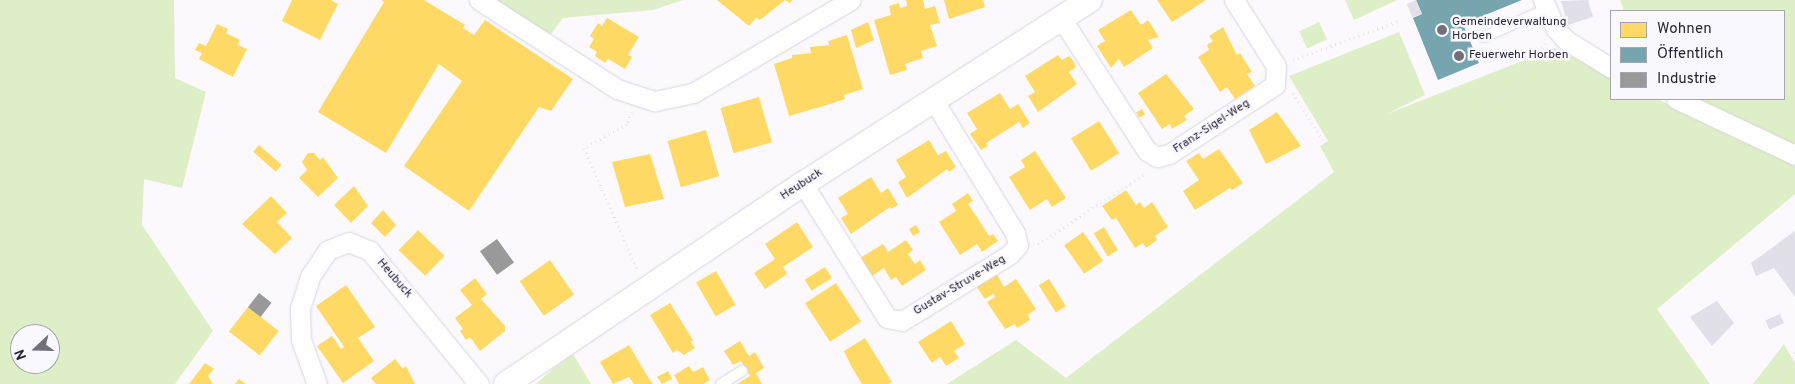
<!DOCTYPE html>
<meta charset="utf-8">
<style>
body{margin:0}
#map{position:relative;width:1795px;height:384px;overflow:hidden;background:#fbf9fe;font-family:Overpass,sans-serif}
div>[style]{position:absolute}
.green>*{inset:0;background:#deeec6;transform-origin:0 0}
.homes>*{inset:0;background:#ffd966;transform-origin:0 0}
.public>*{inset:0;background:#76a5af}
.industry>*{inset:0;background:#999;transform-origin:0 0}
.building>*{inset:0;background:#e1dfe8;transform-origin:0 0}
.path>*{height:3px;margin-top:-1.5px;transform-origin:0;background:repeating-linear-gradient(90deg,#e6e5e7 0 1px,transparent 0 5px)}
.roads{filter:drop-shadow(0 0 1px #d8d5de) drop-shadow(0 0 1px #d8d5de)}
.service>*{height:10px;margin:-5px;padding:0 5px;transform-origin:5px;border-radius:5px;background:#fefeff}
.minor>*{height:19px;margin:-9.5px;padding:0 9.5px;transform-origin:9.5px;border-radius:9.5px;background:#fefeff}
.tertiary>*{height:24px;margin:-12px;padding:0 12px;transform-origin:12px;border-radius:12px;background:#fefeff}
.dots>*{width:14px;height:14px;translate:-50% -50%;box-sizing:border-box;border:2px solid #faf8ff;border-radius:50%}
span{translate:-50% -50%;white-space:nowrap;text-align:center;line-height:1.15;-webkit-text-stroke:5px #faf8ff;paint-order:stroke}
.poi-label{font-size:12px;color:#292532}
.left{translate:0 -50%;text-align:left}
.street-label{font-size:12px;color:#292532}
.legend{position:absolute;left:1610px;top:10px;width:175px;height:90px;box-sizing:border-box;background:#faf8ff;border:1px solid #a6a4ad;margin:0;padding:6px 9px;list-style:none;font-size:15px;color:#292532}
.legend li{display:flex;align-items:center;gap:10px;height:25px}
.legend b{width:25px;border:1px solid #a6a4ad}
.north{position:absolute;left:10px;top:324px;width:50px;height:50px;box-sizing:border-box;background:#faf8ff;border:1px solid #a6a4ad;border-radius:50%;rotate:249deg;font-size:14px;font-weight:700;line-height:20px;text-align:center;color:#292532}
.north::after{content:'';display:block;margin:auto;width:18px;height:22px;background:#726f79;clip-path:polygon(50% 0,100% 100%,50% 72%,0 100%)}
</style>
<div id="map">
<div class="green">
<div style="clip-path:polygon(evenodd,0 0,174px 0,175px 78px,206px 92px,182px 188px,144px 179px,142px 225px,213px 331px,175px 384px,0 384px,0 0,20px 334px,50px 334px,50px 364px,20px 364px,20px 334px)"></div>
<div style="clip-path:polygon(484px 0,683px 0,653px 10px,563px 18px,551px 34px)"></div>
<div style="clip-path:polygon(1345px 0,1397px 0,1354px 20px)"></div>
<div style="clip-path:polygon(1620px 0,1795px 0,1795px 147px,1697px 99px,1784px 99px,1784px 11px,1624px 11px)"></div>
<div style="left:1319px;top:22px;width:19px;height:22px;rotate:65deg"></div>
<div style="clip-path:polygon(1399px 32px,1425px 95px,1387px 114px,1555px 48px,1611px 77px,1611px 99px,1657px 99px,1795px 163px,1795px 194px,1657px 309px,1710px 384px,947px 384px,1016px 340px,1066px 378px,1334px 172px,1320px 146px,1328px 141px,1289px 76px)"></div>
<div style="clip-path:polygon(1784px 344px,1795px 363px,1795px 384px,1753px 384px)"></div>
<div style="clip-path:polygon(573px 354px,591px 384px,536px 384px,555px 367px)"></div>
</div>
<div class="homes">
<div style="clip-path:polygon(292px 0,331px 0,338px 4px,320px 40px,282px 21px)"></div>
<div style="clip-path:polygon(381px 0,424px 0,465px 25px,463px 28px,474px 35px,485px 20px,573px 79px,551px 111px,539px 107px,469px 211px,404px 166px,462px 81px,439px 64px,386px 153px,318px 112px,384px 2px)"></div>
<div style="clip-path:polygon(717px 0,792px 0,790px 3px,785px 0,760px 20px,756px 18px,749px 26px)"></div>
<div style="clip-path:polygon(906px 0,923px 0,925px 9px,935px 6px,940px 23px,930px 25px,937px 46px,921px 51px,923px 58px,905px 64px,907px 70px,890px 75px,874px 20px,891px 15px,889px 6px,899px 3px,900px 8px,907px 6px)"></div>
<div style="clip-path:polygon(944px 0,983px 0,985px 7px,949px 19px)"></div>
<div style="clip-path:polygon(1157px 0,1206px 0,1172px 22px)"></div>
<div style="clip-path:polygon(1131px 10px,1141px 25px,1148px 20px,1159px 37px,1148px 40px,1153px 48px,1124px 67px,1119px 59px,1111px 68px,1097px 46px,1105px 41px,1098px 30px)"></div>
<div style="clip-path:polygon(607px 18px,639px 37px,628px 55px,632px 57px,625px 69px,608px 59px,605px 63px,595px 56px,597px 52px,589px 47px,594px 39px,590px 36px,598px 23px,602px 26px)"></div>
<div style="clip-path:polygon(868px 22px,874px 40px,856px 48px,851px 30px)"></div>
<div style="clip-path:polygon(217px 24px,228px 29px,226px 33px,240px 40px,238px 45px,247px 49px,233px 77px,199px 59px,202px 53px,195px 50px,199px 43px,206px 46px)"></div>
<div style="clip-path:polygon(1223px 27px,1237px 55px,1240px 53px,1252px 72px,1247px 74px,1255px 86px,1235px 99px,1227px 87px,1220px 92px,1198px 57px,1209px 50px,1207px 45px,1213px 41px,1209px 36px)"></div>
<div style="clip-path:polygon(847px 35px,863px 89px,844px 95px,845px 99px,827px 105px,789px 116px,774px 64px,792px 58px,792px 55px,811px 53px,810px 47px,829px 45px,828px 41px)"></div>
<div style="clip-path:polygon(1058px 55px,1062px 60px,1069px 56px,1074px 62px,1076px 67px,1069px 72px,1077px 84px,1038px 112px,1028px 96px,1035px 92px,1025px 76px)"></div>
<div style="clip-path:polygon(1166px 74px,1194px 109px,1184px 116px,1187px 120px,1172px 129px,1170px 124px,1162px 129px,1138px 93px)"></div>
<div style="clip-path:polygon(1000px 93px,1010px 109px,1018px 104px,1030px 123px,1023px 128px,1019px 122px,986px 143px,988px 146px,981px 150px,970px 134px,977px 129px,967px 113px)"></div>
<div style="left:759px;top:97px;width:47px;height:40px;rotate:74deg"></div>
<div style="left:1142px;top:109px;width:6px;height:7px;rotate:59deg"></div>
<div style="clip-path:polygon(1277px 112px,1301px 146px,1266px 164px,1249px 130px)"></div>
<div style="left:1099px;top:121px;width:38px;height:33px;rotate:58deg"></div>
<div style="left:706px;top:130px;width:48px;height:40px;rotate:74deg"></div>
<div style="clip-path:polygon(929px 140px,938px 155px,946px 151px,956px 167px,949px 172px,947px 169px,907px 198px,898px 182px,906px 177px,896px 160px)"></div>
<div style="left:259px;top:145px;width:30px;height:9px;rotate:41deg"></div>
<div style="clip-path:polygon(1219px 149px,1243px 183px,1232px 190px,1230px 188px,1195px 210px,1183px 191px,1199px 180px,1186px 161px,1199px 153px,1203px 159px)"></div>
<div style="clip-path:polygon(1035px 151px,1066px 198px,1052px 207px,1047px 199px,1030px 210px,1009px 177px,1025px 167px,1021px 160px)"></div>
<div style="clip-path:polygon(308px 153px,314px 153px,320px 160px,323px 157px,338px 178px,318px 197px,299px 178px,307px 170px,302px 162px)"></div>
<div style="clip-path:polygon(650px 154px,664px 199px,625px 207px,612px 162px)"></div>
<div style="clip-path:polygon(871px 177px,881px 193px,888px 188px,898px 205px,891px 209px,890px 207px,851px 234px,841px 218px,848px 214px,838px 198px)"></div>
<div style="clip-path:polygon(354px 186px,368px 206px,351px 223px,334px 205px)"></div>
<div style="clip-path:polygon(1126px 190px,1136px 205px,1140px 202px,1144px 208px,1152px 202px,1168px 227px,1155px 236px,1157px 240px,1146px 248px,1143px 243px,1135px 248px,1116px 218px,1112px 220px,1102px 206px)"></div>
<div style="clip-path:polygon(968px 193px,973px 201px,968px 204px,979px 220px,989px 236px,993px 234px,998px 241px,982px 252px,977px 244px,960px 255px,939px 222px,956px 211px,952px 204px)"></div>
<div style="clip-path:polygon(271px 196px,287px 213px,277px 222px,292px 238px,275px 254px,242px 224px)"></div>
<div style="clip-path:polygon(383px 210px,396px 225px,385px 237px,371px 223px)"></div>
<div style="clip-path:polygon(797px 222px,813px 247px,783px 267px,787px 274px,765px 289px,754px 273px,775px 259px,765px 244px)"></div>
<div style="left:916px;top:225px;width:8px;height:8px;rotate:60deg"></div>
<div style="left:1104px;top:227px;width:27px;height:12px;rotate:59deg"></div>
<div style="left:418px;top:230px;width:37px;height:28px;rotate:44deg"></div>
<div style="left:1083px;top:232px;width:35px;height:23px;rotate:55deg"></div>
<div style="clip-path:polygon(906px 240px,913px 250px,908px 254px,915px 264px,920px 260px,926px 270px,902px 286px,896px 277px,891px 280px,884px 268px,872px 276px,860px 258px,883px 244px,888px 252px)"></div>
<div style="left:550px;top:260px;width:42px;height:37px;rotate:55deg"></div>
<div style="left:825px;top:267px;width:13px;height:24px;rotate:58deg"></div>
<div style="left:716px;top:271px;width:39px;height:23px;rotate:60deg"></div>
<div style="clip-path:polygon(996px 273px,1004px 287px,1016px 279px,1036px 309px,1028px 315px,1030px 320px,1017px 328px,1015px 324px,1005px 329px,987px 302px,995px 297px,993px 294px,985px 299px,976px 286px)"></div>
<div style="clip-path:polygon(475px 278px,487px 294px,481px 299px,505px 326px,505px 331px,480px 351px,470px 337px,466px 340px,460px 331px,463px 329px,455px 318px,472px 305px,460px 290px)"></div>
<div style="left:1049px;top:279px;width:32px;height:12px;rotate:58deg"></div>
<div style="left:836px;top:283px;width:46px;height:37px;rotate:57deg"></div>
<div style="clip-path:polygon(346px 285px,375px 327px,358px 338px,374px 361px,343px 383px,317px 346px,332px 336px,341px 349px,344px 347px,316px 306px)"></div>
<div style="clip-path:polygon(670px 303px,693px 340px,691px 342px,695px 348px,684px 355px,677px 350px,673px 353px,650px 315px)"></div>
<div style="left:248px;top:307px;width:39px;height:31px;rotate:38deg"></div>
<div style="clip-path:polygon(951px 321px,965px 344px,954px 351px,959px 358px,946px 366px,940px 357px,932px 363px,918px 342px)"></div>
<div style="clip-path:polygon(865px 338px,892px 382px,888px 384px,862px 384px,851px 366px,844px 351px)"></div>
<div style="clip-path:polygon(740px 341px,749px 356px,755px 352px,764px 368px,756px 373px,762px 384px,737px 384px,750px 376px,741px 361px,733px 365px,724px 351px)"></div>
<div style="clip-path:polygon(629px 345px,648px 377px,653px 384px,634px 384px,629px 377px,613px 384px,600px 362px)"></div>
<div style="clip-path:polygon(395px 359px,403px 369px,406px 366px,415px 384px,376px 384px,371px 378px)"></div>
<div style="clip-path:polygon(205px 363px,214px 369px,208px 376px,213px 384px,189px 384px)"></div>
<div style="clip-path:polygon(689px 366px,693px 372px,703px 367px,710px 380px,703px 384px,679px 384px,674px 375px)"></div>
<div style="clip-path:polygon(668px 371px,672px 379px,662px 384px,657px 377px)"></div>
<div style="clip-path:polygon(239px 379px,246px 384px,235px 384px)"></div>
</div>
<div class="public">
<div style="clip-path:polygon(1416px 0,1522px 0,1463px 24px,1479px 63px,1438px 80px,1413px 18px,1422px 14px)"></div>
</div>
<div class="industry">
<div style="left:497px;top:239px;width:29px;height:21px;rotate:54deg"></div>
<div style="left:259px;top:293px;width:16px;height:18px;rotate:38deg"></div>
</div>
<div class="building">
<div style="left:1416px;top:0;width:15px;height:10px;rotate:67deg"></div>
<div style="clip-path:polygon(1588px 0,1593px 17px,1568px 25px,1561px 1px)"></div>
<div style="clip-path:polygon(1795px 231px,1795px 297px,1774px 268px,1756px 276px,1751px 263px)"></div>
<div style="clip-path:polygon(1717px 301px,1734px 323px,1712px 346px,1690px 317px)"></div>
<div style="left:1780px;top:314px;width:10px;height:16px;rotate:66deg"></div>
</div>
<div class="path">
<div style="left:548px;top:23px;width:14px;rotate:-60deg"></div>
<div style="left:555px;top:11px;width:79px;rotate:-1.5deg"></div>
<div style="left:634px;top:9px;width:32px;rotate:-16deg"></div>
<div style="left:1293px;top:60px;width:115px;rotate:-20.3deg"></div>
<div style="left:1293px;top:93px;width:60px;rotate:57.9deg"></div>
<div style="left:632px;top:112px;width:13px;rotate:113deg"></div>
<div style="left:627px;top:124px;width:49px;rotate:150.8deg"></div>
<div style="left:584px;top:148px;width:134px;rotate:66.3deg"></div>
<div style="left:1475px;top:118px;width:43px;rotate:-37.4deg"></div>
<div style="left:1509px;top:92px;width:61px;rotate:-53.7deg"></div>
<div style="left:1038px;top:244px;width:129px;rotate:-33.3deg"></div>
<div style="left:1778px;top:384px;width:16px;rotate:-75deg"></div>
<div style="left:1782px;top:369px;width:22px;rotate:-54deg"></div>
</div>
<div class="roads">
<div class="service">
<div style="left:1484px;top:37px;width:69px;rotate:-24deg"></div>
<div style="left:721px;top:384px;width:25px;rotate:-32deg"></div>
</div>
<div class="minor">
<div style="left:479px;top:0;width:164px;rotate:32.8deg"></div>
<div style="left:617px;top:89px;width:40px;rotate:18deg"></div>
<div style="left:655px;top:101px;width:39px;rotate:-12deg"></div>
<div style="left:693px;top:93px;width:183px;rotate:-30.5deg"></div>
<div style="left:1543px;top:0;width:32px;rotate:66deg"></div>
<div style="left:1556px;top:29px;width:15px;rotate:48deg"></div>
<div style="left:1566px;top:40px;width:53px;rotate:31.9deg"></div>
<div style="left:1061px;top:18px;width:158px;rotate:57.1deg"></div>
<div style="left:1147px;top:151px;width:12px;rotate:31deg"></div>
<div style="left:1157px;top:157px;width:12px;rotate:-14deg"></div>
<div style="left:1169px;top:154px;width:126px;rotate:-33.1deg"></div>
<div style="left:1275px;top:85px;width:19px;rotate:-87deg"></div>
<div style="left:1276px;top:66px;width:78px;rotate:-122.5deg"></div>
<div style="left:1676px;top:99px;width:132px;rotate:25.2deg"></div>
<div style="left:803px;top:184px;width:158px;rotate:57.9deg"></div>
<div style="left:887px;top:318px;width:15px;rotate:11deg"></div>
<div style="left:902px;top:321px;width:126px;rotate:-31.7deg"></div>
<div style="left:1009px;top:255px;width:13px;rotate:-48deg"></div>
<div style="left:1018px;top:245px;width:12px;rotate:-104deg"></div>
<div style="left:1015px;top:233px;width:157px;rotate:-121.5deg"></div>
<div style="left:317px;top:384px;width:47px;rotate:-110deg"></div>
<div style="left:301px;top:340px;width:32px;rotate:-92deg"></div>
<div style="left:300px;top:308px;width:35px;rotate:-72deg"></div>
<div style="left:311px;top:275px;width:30px;rotate:-56deg"></div>
<div style="left:328px;top:250px;width:22px;rotate:-21deg"></div>
<div style="left:349px;top:242px;width:23px;rotate:23deg"></div>
<div style="left:370px;top:251px;width:172px;rotate:50.7deg"></div>
</div>
<div class="tertiary">
<div style="left:506px;top:384px;width:358px;rotate:-34deg"></div>
<div style="left:803px;top:184px;width:341px;rotate:-32.7deg"></div>
</div>
</div>
<div class="dots">
<div style="left:1442px;top:30px;background:#726f79"></div>
<div style="left:1459px;top:56px;background:#726f79"></div>
</div>
<div class="poi-label">
<span class="left" style="left:1452px;top:30px">Gemeindeverwaltung<br>Horben</span>
<span class="left" style="left:1469px;top:56px">Feuerwehr Horben</span>
</div>
<div class="street-label">
<span style="left:1212px;top:127px;rotate:-33deg">Franz-Sigel-Weg</span>
<span style="left:802px;top:185px;rotate:-33deg">Heubuck</span>
<span style="left:394px;top:279px;rotate:49deg">Heubuck</span>
<span style="left:960px;top:286px;rotate:-31deg">Gustav-Struve-Weg</span>
</div>
<ul class="legend">
<li><b style="height:14px;background:#ffd966"></b>Wohnen</li>
<li><b style="height:14px;background:#76a5af"></b>Öffentlich</li>
<li><b style="height:14px;background:#999"></b>Industrie</li>
</ul>
<div class="north">N</div>
</div>
